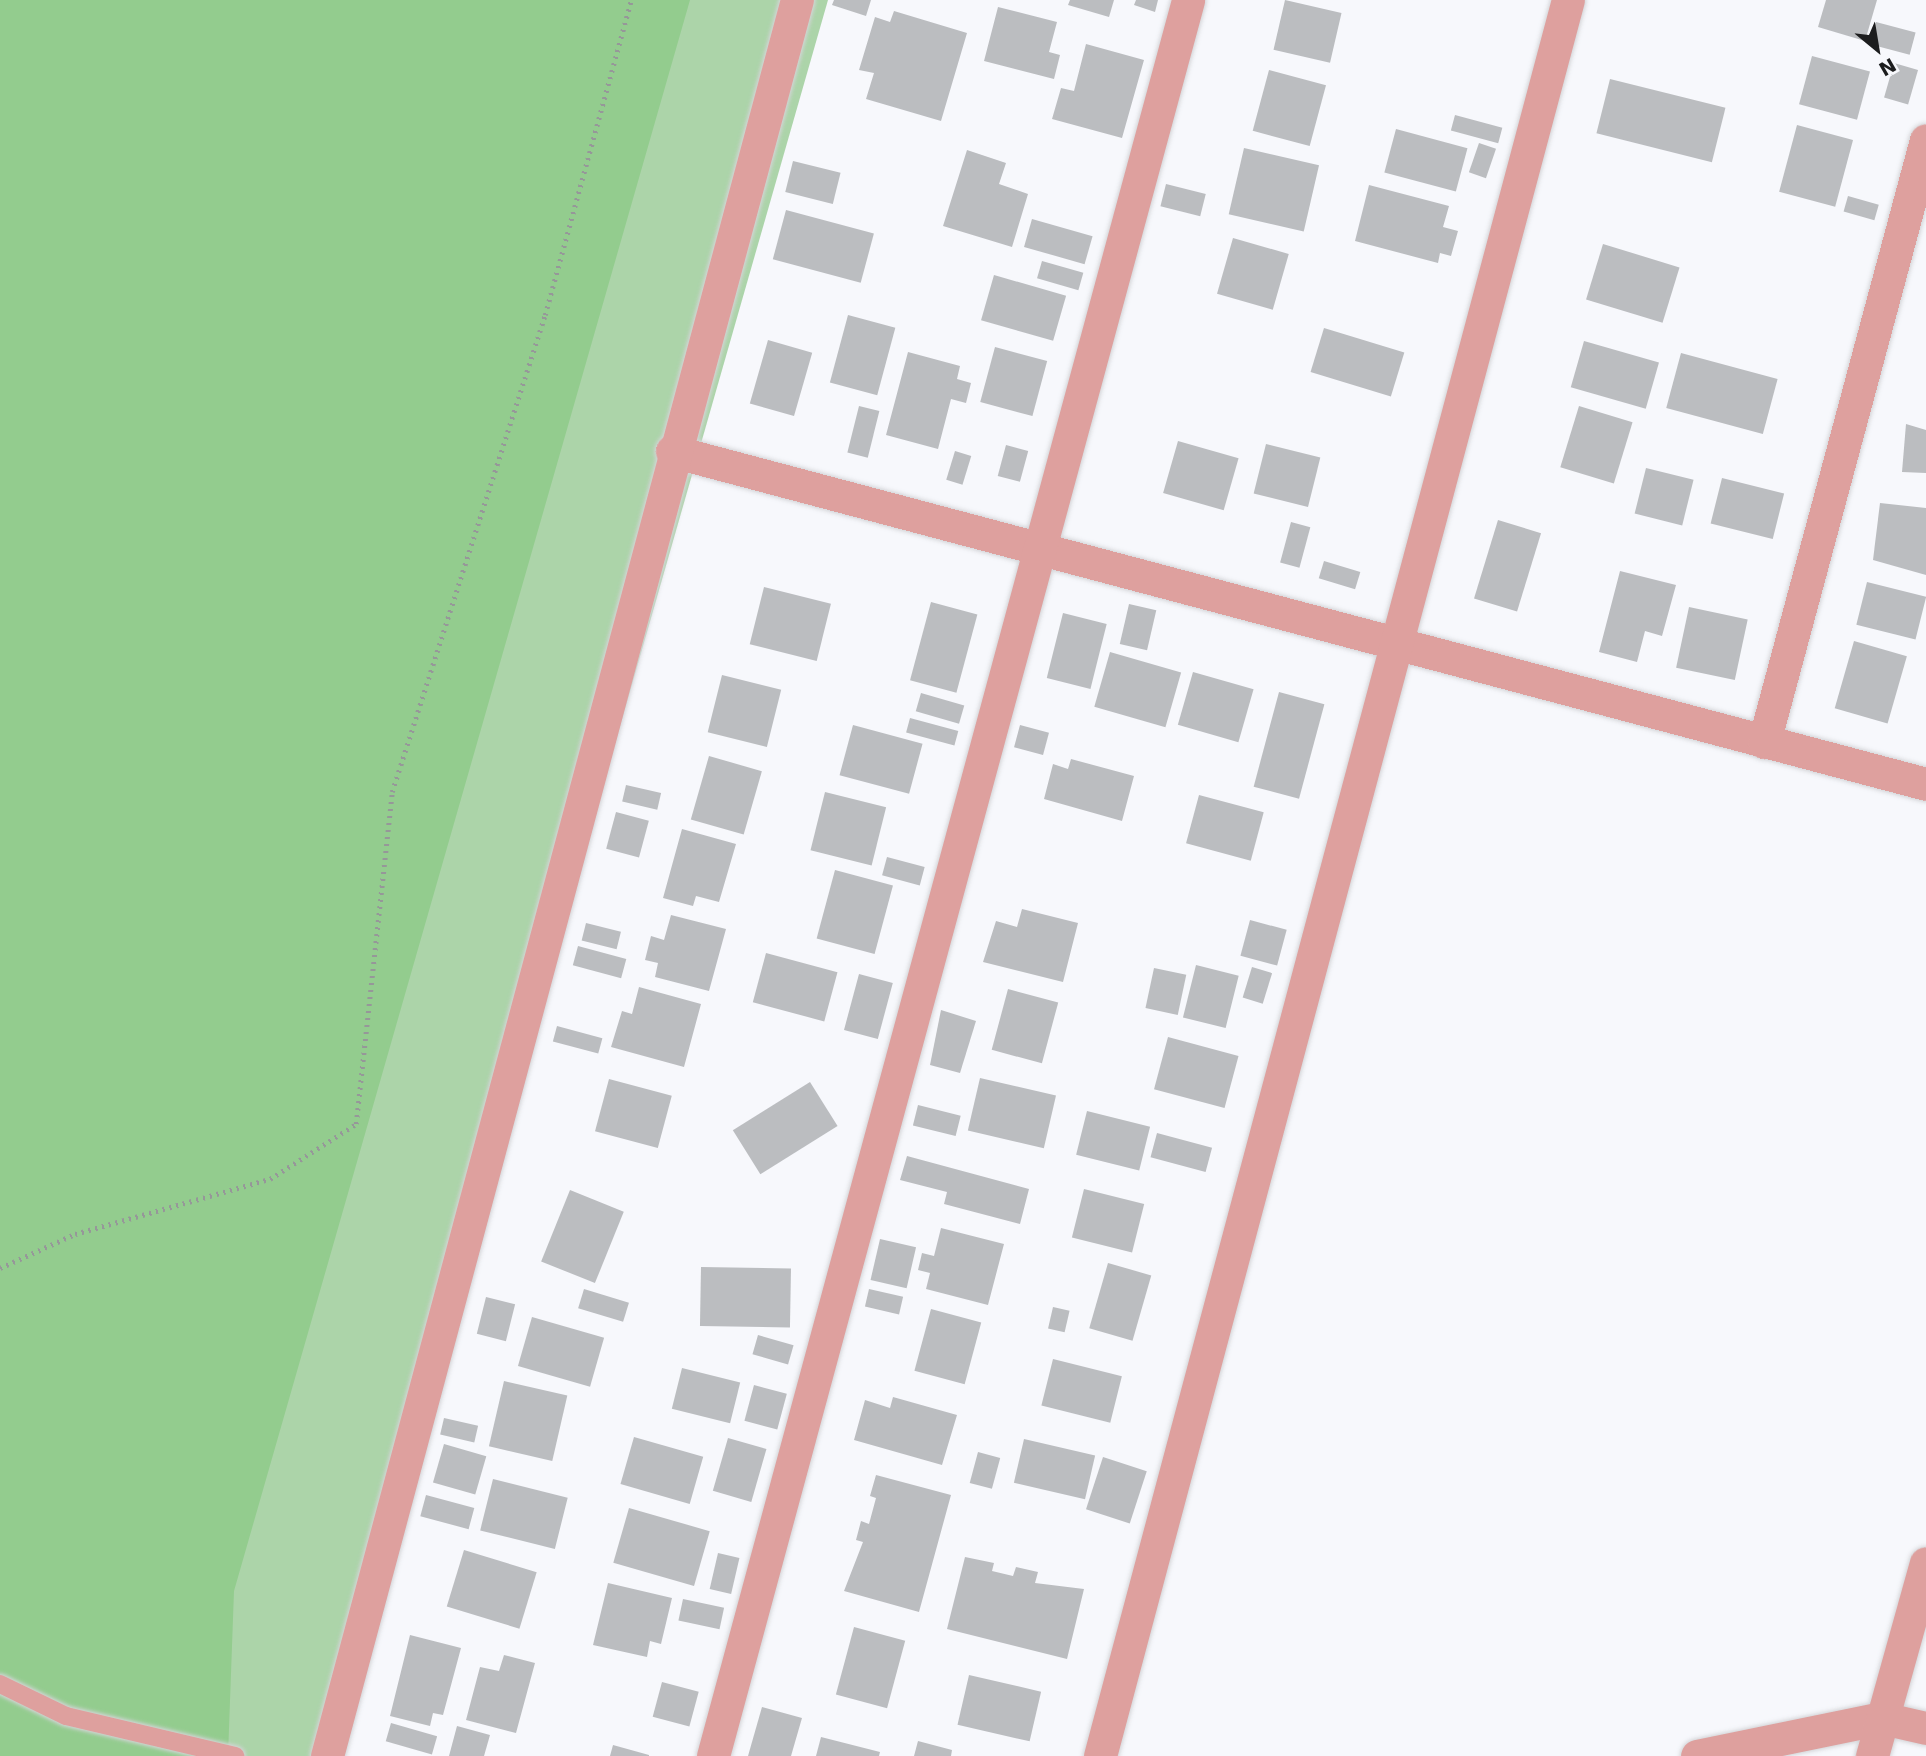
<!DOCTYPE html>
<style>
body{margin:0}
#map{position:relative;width:1926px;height:1756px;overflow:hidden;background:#f7f8fc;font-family:"DejaVu Sans",sans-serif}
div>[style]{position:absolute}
.green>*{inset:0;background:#acd4a9}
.forest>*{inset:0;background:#93cc8e}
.building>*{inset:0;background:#bbbdc0;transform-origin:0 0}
.path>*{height:4.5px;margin-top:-2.25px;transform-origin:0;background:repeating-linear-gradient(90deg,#969799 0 2px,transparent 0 7px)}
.roads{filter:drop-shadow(0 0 2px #d4d5d8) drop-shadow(0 0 2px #d4d5d8)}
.lane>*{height:18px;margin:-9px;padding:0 9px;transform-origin:9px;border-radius:9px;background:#dea09e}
.street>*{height:33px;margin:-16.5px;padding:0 16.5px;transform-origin:16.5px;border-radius:16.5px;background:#dea09e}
span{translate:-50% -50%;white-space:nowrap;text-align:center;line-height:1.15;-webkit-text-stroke:7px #f7f8fc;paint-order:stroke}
.north{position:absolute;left:1842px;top:14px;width:70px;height:70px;-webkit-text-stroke:5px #f7f8fc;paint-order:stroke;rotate:150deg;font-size:19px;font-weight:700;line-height:28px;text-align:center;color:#1c1d1e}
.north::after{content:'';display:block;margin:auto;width:24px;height:32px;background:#1c1d1e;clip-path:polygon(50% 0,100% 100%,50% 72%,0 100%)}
</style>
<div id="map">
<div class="green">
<div style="clip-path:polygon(0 0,828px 0,325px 1756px,0 1756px)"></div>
</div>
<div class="forest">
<div style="clip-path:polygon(0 0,690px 0,234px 1591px,228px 1756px,0 1756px)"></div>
</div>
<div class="building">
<div style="clip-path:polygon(834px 0,871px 0,866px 16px,832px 5px)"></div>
<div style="clip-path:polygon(1070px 0,1114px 0,1109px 17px,1068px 5px)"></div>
<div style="clip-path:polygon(1136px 0,1158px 0,1155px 12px,1134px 5px)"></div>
<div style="left:1285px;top:0;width:58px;height:51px;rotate:13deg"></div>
<div style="clip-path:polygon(1826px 0,1877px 0,1865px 41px,1818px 27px)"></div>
<div style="clip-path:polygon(998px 7px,1057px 22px,1049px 52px,1060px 55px,1054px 79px,984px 61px)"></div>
<div style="clip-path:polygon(894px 11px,967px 33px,941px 121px,866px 99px,874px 73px,859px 70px,875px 17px,890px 22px)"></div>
<div style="left:1876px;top:22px;width:41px;height:23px;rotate:15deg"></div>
<div style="clip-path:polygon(1086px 44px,1144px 60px,1122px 138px,1052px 119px,1061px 88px,1074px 91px)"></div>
<div style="left:1812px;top:56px;width:60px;height:50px;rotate:15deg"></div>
<div style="left:1894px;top:63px;width:25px;height:36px;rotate:16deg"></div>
<div style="left:1269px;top:70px;width:59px;height:63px;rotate:15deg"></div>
<div style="left:1610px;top:79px;width:119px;height:56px;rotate:14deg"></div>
<div style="left:1455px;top:115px;width:49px;height:16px;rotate:15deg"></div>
<div style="left:1797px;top:125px;width:58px;height:69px;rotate:15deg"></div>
<div style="left:1396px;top:129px;width:74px;height:45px;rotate:15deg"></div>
<div style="left:1479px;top:143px;width:18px;height:31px;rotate:19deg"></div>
<div style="left:1244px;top:148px;width:77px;height:68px;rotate:13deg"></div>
<div style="clip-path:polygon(967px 150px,1006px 163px,999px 184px,1028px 194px,1012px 247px,943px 226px)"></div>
<div style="left:793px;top:161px;width:49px;height:32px;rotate:14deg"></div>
<div style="left:1166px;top:184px;width:41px;height:23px;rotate:14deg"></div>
<div style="clip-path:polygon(1369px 185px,1449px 206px,1443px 227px,1458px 231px,1451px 256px,1440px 253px,1438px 263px,1355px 241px)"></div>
<div style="left:1848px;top:196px;width:32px;height:16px;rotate:16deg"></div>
<div style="left:786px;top:210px;width:91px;height:51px;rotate:15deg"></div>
<div style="left:1032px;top:219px;width:63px;height:29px;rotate:16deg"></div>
<div style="left:1233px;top:238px;width:58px;height:58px;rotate:16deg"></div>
<div style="left:1603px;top:244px;width:80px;height:58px;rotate:17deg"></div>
<div style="left:1042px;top:261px;width:43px;height:18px;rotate:16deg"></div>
<div style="left:994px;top:275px;width:75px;height:47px;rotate:16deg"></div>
<div style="left:848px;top:315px;width:49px;height:70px;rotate:15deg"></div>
<div style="left:1324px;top:328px;width:84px;height:46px;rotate:17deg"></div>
<div style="left:768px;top:340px;width:46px;height:66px;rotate:16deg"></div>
<div style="left:1584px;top:341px;width:78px;height:48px;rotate:16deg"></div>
<div style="left:995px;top:347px;width:54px;height:57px;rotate:15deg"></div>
<div style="clip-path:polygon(908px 352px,960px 366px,957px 379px,971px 383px,966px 403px,951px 399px,938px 449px,886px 435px)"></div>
<div style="left:1681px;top:353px;width:100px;height:57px;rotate:15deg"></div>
<div style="left:859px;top:406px;width:21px;height:48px;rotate:14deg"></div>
<div style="left:1579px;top:406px;width:56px;height:64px;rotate:17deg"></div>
<div style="clip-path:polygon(1906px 424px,1926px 430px,1926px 473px,1902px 472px)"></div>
<div style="left:1178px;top:441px;width:63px;height:54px;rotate:16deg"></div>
<div style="left:1266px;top:444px;width:56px;height:51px;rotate:14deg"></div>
<div style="left:1006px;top:445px;width:23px;height:32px;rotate:15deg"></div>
<div style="left:955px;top:451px;width:17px;height:30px;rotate:17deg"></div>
<div style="left:1646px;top:468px;width:49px;height:47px;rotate:14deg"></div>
<div style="left:1722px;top:478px;width:64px;height:47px;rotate:14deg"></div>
<div style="clip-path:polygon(1880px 503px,1926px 508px,1926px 575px,1873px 560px)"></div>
<div style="left:1498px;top:520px;width:45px;height:82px;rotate:17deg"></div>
<div style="left:1291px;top:522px;width:20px;height:42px;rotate:15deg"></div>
<div style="left:1324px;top:561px;width:38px;height:18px;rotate:17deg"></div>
<div style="clip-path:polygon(1620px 571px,1676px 585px,1662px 636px,1645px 631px,1637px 662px,1599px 652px)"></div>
<div style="left:1867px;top:582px;width:61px;height:44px;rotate:14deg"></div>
<div style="left:764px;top:587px;width:69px;height:59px;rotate:14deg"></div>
<div style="left:931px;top:602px;width:48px;height:81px;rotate:15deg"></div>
<div style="left:1129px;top:604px;width:28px;height:41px;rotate:13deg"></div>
<div style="left:1689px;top:607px;width:60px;height:62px;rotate:12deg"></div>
<div style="left:1063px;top:613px;width:45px;height:67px;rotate:14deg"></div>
<div style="left:1854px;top:641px;width:55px;height:70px;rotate:16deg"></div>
<div style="left:1110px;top:652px;width:74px;height:57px;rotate:16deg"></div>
<div style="left:1193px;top:672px;width:63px;height:55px;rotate:16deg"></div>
<div style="left:722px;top:675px;width:61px;height:59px;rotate:14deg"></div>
<div style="left:1279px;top:692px;width:47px;height:98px;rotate:15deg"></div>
<div style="left:921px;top:693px;width:45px;height:19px;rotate:16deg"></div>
<div style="left:910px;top:718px;width:50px;height:15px;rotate:15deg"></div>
<div style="left:853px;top:725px;width:72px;height:52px;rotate:15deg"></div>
<div style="left:1020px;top:725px;width:30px;height:23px;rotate:15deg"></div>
<div style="left:709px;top:756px;width:55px;height:66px;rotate:16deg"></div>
<div style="clip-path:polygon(1071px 759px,1134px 776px,1122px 821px,1044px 799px,1053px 764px,1068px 769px)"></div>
<div style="left:626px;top:785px;width:36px;height:17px;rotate:13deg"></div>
<div style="left:825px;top:792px;width:63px;height:60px;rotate:14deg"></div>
<div style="left:1199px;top:795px;width:67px;height:50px;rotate:15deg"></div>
<div style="left:616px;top:812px;width:34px;height:38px;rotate:15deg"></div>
<div style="clip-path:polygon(682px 829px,736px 844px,719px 902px,696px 896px,693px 906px,663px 898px)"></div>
<div style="left:887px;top:857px;width:39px;height:19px;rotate:15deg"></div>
<div style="left:835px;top:870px;width:60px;height:71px;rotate:15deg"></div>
<div style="clip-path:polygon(1022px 909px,1078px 923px,1063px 982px,983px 962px,996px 921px,1017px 927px)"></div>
<div style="clip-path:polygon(671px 915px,726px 929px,709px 991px,655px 977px,658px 963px,645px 960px,651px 936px,664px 940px)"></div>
<div style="left:1250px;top:920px;width:38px;height:37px;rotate:15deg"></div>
<div style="left:586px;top:923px;width:36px;height:18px;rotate:14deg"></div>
<div style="left:578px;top:946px;width:50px;height:20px;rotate:15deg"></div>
<div style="left:766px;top:953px;width:74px;height:51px;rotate:15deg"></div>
<div style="left:1196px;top:965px;width:44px;height:54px;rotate:14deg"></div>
<div style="left:1252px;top:967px;width:21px;height:32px;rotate:17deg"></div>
<div style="left:1154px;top:968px;width:33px;height:41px;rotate:12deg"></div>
<div style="left:859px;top:974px;width:35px;height:58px;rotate:15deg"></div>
<div style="clip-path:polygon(639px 987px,701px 1004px,684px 1067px,611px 1047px,622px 1011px,632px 1014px)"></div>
<div style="left:1008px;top:989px;width:52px;height:63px;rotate:15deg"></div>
<div style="clip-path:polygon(941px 1010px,976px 1021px,960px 1073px,930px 1065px)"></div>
<div style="left:557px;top:1026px;width:47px;height:16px;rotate:15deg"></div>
<div style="left:1168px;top:1037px;width:73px;height:54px;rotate:15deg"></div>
<div style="left:980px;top:1078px;width:78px;height:54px;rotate:13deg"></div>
<div style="left:609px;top:1079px;width:65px;height:54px;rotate:15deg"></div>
<div style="left:810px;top:1082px;width:52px;height:91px;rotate:58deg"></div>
<div style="left:918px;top:1105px;width:44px;height:21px;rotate:14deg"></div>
<div style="left:1087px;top:1111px;width:65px;height:45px;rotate:14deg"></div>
<div style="left:1157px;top:1133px;width:57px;height:25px;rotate:15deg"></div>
<div style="clip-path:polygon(907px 1156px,1029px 1189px,1020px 1224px,944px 1204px,947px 1192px,900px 1180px)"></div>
<div style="left:1084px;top:1189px;width:62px;height:50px;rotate:14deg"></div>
<div style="left:570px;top:1190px;width:58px;height:77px;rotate:22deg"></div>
<div style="clip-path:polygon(941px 1228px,1004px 1244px,988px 1305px,926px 1289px,930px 1273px,918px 1270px,922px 1253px,934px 1256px)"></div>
<div style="left:880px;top:1239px;width:37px;height:42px;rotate:13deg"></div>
<div style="left:1108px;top:1263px;width:45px;height:68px;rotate:16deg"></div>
<div style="left:701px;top:1267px;width:90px;height:59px;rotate:1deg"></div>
<div style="left:584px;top:1289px;width:47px;height:20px;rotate:17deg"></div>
<div style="left:869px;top:1289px;width:35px;height:18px;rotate:13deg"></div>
<div style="left:486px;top:1297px;width:30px;height:38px;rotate:14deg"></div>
<div style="left:1053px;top:1307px;width:17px;height:22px;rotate:13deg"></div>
<div style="left:931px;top:1309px;width:52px;height:64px;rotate:15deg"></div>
<div style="left:532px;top:1317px;width:75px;height:51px;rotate:16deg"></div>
<div style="left:758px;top:1335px;width:37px;height:20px;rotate:16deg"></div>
<div style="left:1053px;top:1359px;width:71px;height:48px;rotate:14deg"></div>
<div style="left:682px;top:1368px;width:60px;height:42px;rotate:14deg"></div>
<div style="left:504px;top:1381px;width:65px;height:67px;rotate:13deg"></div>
<div style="left:754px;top:1385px;width:34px;height:37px;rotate:15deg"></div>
<div style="clip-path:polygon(893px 1397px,957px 1415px,942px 1465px,854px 1440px,865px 1400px,890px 1408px)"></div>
<div style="left:444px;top:1418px;width:35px;height:17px;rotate:13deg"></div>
<div style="left:634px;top:1437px;width:72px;height:49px;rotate:16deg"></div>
<div style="left:728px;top:1438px;width:40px;height:55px;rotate:16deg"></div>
<div style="left:1024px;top:1439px;width:73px;height:45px;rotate:13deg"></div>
<div style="left:444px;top:1444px;width:44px;height:40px;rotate:16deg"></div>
<div style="left:978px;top:1452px;width:23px;height:32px;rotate:15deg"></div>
<div style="left:1103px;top:1457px;width:46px;height:55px;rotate:18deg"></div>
<div style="clip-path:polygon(876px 1475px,951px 1495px,919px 1612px,844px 1591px,863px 1542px,856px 1540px,861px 1521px,869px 1524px,876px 1498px,870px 1496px)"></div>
<div style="left:493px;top:1479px;width:77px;height:53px;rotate:14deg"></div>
<div style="left:426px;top:1495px;width:50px;height:22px;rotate:15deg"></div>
<div style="left:629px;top:1508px;width:84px;height:57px;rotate:16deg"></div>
<div style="left:464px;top:1550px;width:76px;height:59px;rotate:17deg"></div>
<div style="left:718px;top:1553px;width:22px;height:37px;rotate:13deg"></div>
<div style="clip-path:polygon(965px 1557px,994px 1563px,992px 1571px,1013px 1576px,1016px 1567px,1038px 1572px,1035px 1583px,1084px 1589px,1067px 1659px,947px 1629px)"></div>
<div style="clip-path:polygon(608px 1583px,672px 1598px,661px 1644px,650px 1641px,647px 1657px,593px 1645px)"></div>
<div style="left:683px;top:1599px;width:42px;height:22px;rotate:12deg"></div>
<div style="left:854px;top:1627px;width:53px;height:70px;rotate:15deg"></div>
<div style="clip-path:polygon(410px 1635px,461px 1648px,443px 1715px,433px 1713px,430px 1726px,390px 1716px)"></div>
<div style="clip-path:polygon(504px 1655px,535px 1663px,516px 1733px,466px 1720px,480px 1667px,499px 1671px)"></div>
<div style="left:969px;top:1675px;width:74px;height:51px;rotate:13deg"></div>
<div style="left:662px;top:1682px;width:38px;height:36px;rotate:15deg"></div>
<div style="clip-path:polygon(762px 1707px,802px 1718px,791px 1756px,748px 1756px)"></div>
<div style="left:391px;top:1723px;width:48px;height:19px;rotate:16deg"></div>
<div style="clip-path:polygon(457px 1726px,490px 1735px,484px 1756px,449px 1756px)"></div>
<div style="clip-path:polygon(821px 1737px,880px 1752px,879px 1756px,816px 1756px)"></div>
<div style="clip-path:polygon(918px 1741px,952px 1750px,951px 1756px,914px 1756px)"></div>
<div style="clip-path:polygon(613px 1745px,649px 1755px,649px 1756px,610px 1756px)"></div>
</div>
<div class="path">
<div style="left:0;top:1268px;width:82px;rotate:-24.4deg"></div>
<div style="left:75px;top:1234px;width:203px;rotate:-15.8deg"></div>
<div style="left:270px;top:1179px;width:102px;rotate:-32.6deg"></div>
<div style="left:356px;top:1124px;width:334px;rotate:-83.8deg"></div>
<div style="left:392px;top:792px;width:501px;rotate:-72.22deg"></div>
<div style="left:545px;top:315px;width:327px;rotate:-74.7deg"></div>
</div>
<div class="roads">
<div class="lane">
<div style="left:0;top:1684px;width:73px;rotate:25.9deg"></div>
<div style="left:66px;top:1716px;width:174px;rotate:13.3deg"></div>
</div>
<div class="street">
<div style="left:672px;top:451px;width:1297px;rotate:14.87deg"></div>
<div style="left:1764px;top:742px;width:623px;rotate:-74.94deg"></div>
<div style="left:327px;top:1756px;width:1818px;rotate:-75.02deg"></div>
<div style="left:713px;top:1756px;width:1819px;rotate:-74.86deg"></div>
<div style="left:1100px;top:1756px;width:1817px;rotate:-75.08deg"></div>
<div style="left:1697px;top:1756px;width:189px;rotate:-11.6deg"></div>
<div style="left:1882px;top:1718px;width:45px;rotate:12.8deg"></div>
<div style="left:1872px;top:1756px;width:200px;rotate:-74.4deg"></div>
</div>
</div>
<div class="north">N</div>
</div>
